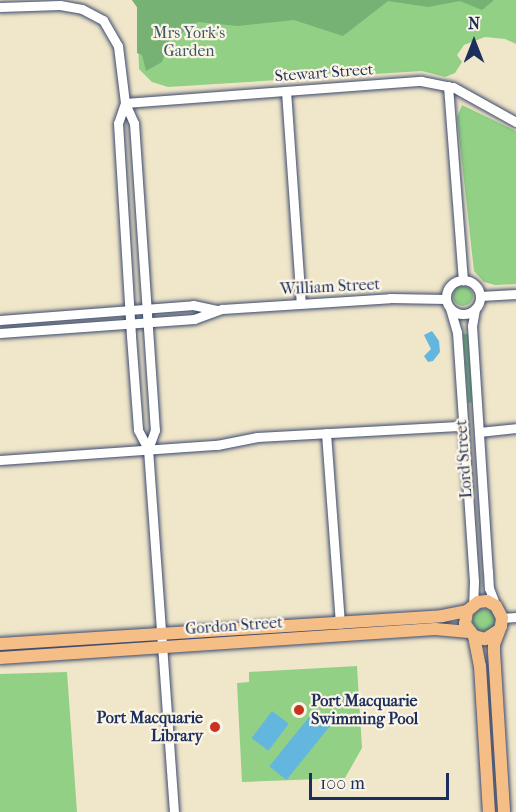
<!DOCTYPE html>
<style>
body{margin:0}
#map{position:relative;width:516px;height:812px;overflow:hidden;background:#f0e6c9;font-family:"IM FELL French Canon",serif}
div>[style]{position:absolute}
.green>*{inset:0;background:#92d086}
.round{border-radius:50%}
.forest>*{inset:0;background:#75b273}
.water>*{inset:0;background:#63b7df;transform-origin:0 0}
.roads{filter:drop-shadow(0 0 2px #3b4a6e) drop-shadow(0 0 2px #3b4a6e)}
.minor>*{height:9px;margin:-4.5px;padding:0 4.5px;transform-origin:4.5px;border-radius:4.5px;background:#fff}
.minor>.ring{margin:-4.5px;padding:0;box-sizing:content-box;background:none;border:9px solid #fff;border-radius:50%}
.major>*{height:12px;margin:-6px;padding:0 6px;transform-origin:6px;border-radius:6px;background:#f6be87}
.dots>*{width:16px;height:16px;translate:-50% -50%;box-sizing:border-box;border:3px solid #fcf5e5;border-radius:50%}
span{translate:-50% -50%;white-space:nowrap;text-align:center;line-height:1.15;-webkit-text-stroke:4.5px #fcf5e5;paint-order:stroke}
.park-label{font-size:16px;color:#395768}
.street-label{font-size:16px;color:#1b2f5e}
.poi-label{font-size:16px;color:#1b2f5e;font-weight:700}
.left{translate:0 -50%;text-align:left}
.right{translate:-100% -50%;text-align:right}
.north{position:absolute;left:444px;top:12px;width:60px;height:60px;-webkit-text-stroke:4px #fcf5e5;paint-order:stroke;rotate:0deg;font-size:16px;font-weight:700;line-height:24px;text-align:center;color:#1b2f5e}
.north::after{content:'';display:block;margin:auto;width:21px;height:27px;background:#1b2f5e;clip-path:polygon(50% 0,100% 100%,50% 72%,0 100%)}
.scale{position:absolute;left:309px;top:773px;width:140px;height:27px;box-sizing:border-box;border:3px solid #1b2f5e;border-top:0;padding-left:8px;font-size:18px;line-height:21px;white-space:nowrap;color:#1b2f5e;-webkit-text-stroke:4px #fcf5e5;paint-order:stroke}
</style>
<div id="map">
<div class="green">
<div style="clip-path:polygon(132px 0,516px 0,516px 44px,505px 39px,485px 37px,464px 45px,457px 55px,462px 62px,455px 73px,445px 77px,422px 71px,168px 87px,152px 82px,139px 69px,137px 7px)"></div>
<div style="clip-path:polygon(462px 105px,516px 131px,516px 284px,495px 285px,484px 282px,474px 271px,457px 117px)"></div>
<div class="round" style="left:453px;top:286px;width:20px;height:20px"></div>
<div style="clip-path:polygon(463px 334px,468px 334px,472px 402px,468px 403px)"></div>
<div class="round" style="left:473px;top:609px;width:22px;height:22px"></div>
<div style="clip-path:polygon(357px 666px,362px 748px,345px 778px,242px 782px,237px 683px,249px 682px,249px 672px)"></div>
<div style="clip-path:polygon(67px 672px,77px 812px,0 812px,0 674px)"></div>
</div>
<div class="forest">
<div style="clip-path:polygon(132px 0,494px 0,482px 10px,460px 1px,428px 7px,388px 1px,343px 36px,294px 20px,238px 26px,198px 22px,169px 41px,162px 62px,146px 71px,142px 55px,137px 53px,137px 7px)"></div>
</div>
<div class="water">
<div style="clip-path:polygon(432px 331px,439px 341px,440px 352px,433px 361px,428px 362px,424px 356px,431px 349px,424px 335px)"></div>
<div style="left:272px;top:711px;width:21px;height:34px;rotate:37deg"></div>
<div style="left:314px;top:711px;width:22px;height:71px;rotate:39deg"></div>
</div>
<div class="roads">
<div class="minor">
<div style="left:0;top:7px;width:60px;rotate:-1.9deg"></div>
<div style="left:60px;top:5px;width:22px;rotate:10deg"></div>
<div style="left:82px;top:9px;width:24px;rotate:28deg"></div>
<div style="left:103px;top:20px;width:30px;rotate:60deg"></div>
<div style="left:118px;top:46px;width:57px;rotate:83deg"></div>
<div style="left:125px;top:103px;width:22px;rotate:66deg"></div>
<div style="left:134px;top:123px;width:308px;rotate:86.1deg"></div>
<div style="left:155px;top:430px;width:20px;rotate:110deg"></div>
<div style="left:448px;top:86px;width:195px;rotate:85.6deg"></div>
<div style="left:286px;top:91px;width:213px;rotate:86deg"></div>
<div style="left:125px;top:103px;width:21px;rotate:109deg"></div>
<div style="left:118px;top:123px;width:213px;rotate:86.5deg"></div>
<div style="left:131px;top:336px;width:94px;rotate:85.7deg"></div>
<div style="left:138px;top:430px;width:21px;rotate:62deg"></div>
<div style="left:148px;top:449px;width:364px;rotate:85.9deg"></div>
<div style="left:125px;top:103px;width:297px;rotate:-4.3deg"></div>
<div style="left:421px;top:81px;width:33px;rotate:11deg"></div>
<div style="left:453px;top:87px;width:72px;rotate:29.1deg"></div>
<div class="ring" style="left:446px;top:280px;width:25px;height:25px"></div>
<div style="left:480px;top:296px;width:36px;rotate:-3deg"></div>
<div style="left:450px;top:308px;width:25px;rotate:74deg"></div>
<div style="left:457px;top:332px;width:250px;rotate:86.1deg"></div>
<div style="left:474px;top:581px;width:23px;rotate:92deg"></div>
<div style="left:475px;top:309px;width:17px;rotate:100deg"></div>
<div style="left:472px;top:326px;width:246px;rotate:86.3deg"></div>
<div style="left:488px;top:571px;width:17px;rotate:87deg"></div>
<div style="left:489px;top:588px;width:19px;rotate:69deg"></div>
<div style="left:0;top:320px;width:194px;rotate:-4.4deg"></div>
<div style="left:193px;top:305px;width:24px;rotate:12deg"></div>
<div style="left:0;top:333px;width:195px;rotate:-4.1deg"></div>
<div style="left:194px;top:319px;width:30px;rotate:-20deg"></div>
<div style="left:222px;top:309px;width:168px;rotate:-3.7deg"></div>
<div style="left:390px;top:298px;width:56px;rotate:1deg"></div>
<div style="left:479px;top:432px;width:37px;rotate:-6deg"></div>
<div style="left:326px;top:433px;width:191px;rotate:85.8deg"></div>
<div style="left:0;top:460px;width:218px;rotate:-4deg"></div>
<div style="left:217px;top:445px;width:41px;rotate:-11.3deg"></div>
<div style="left:257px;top:437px;width:206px;rotate:-3.1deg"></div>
<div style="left:502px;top:618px;width:14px;rotate:-4deg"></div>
</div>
<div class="major">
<div style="left:499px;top:630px;width:17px;rotate:147deg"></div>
<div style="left:485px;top:639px;width:11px;rotate:-165deg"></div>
<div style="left:474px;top:636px;width:15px;rotate:-127deg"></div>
<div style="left:465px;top:624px;width:13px;rotate:-81deg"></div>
<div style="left:467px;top:611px;width:14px;rotate:-39deg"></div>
<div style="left:478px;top:602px;width:9px;rotate:-6deg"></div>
<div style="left:487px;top:601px;width:10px;rotate:29deg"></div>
<div style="left:496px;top:606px;width:13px;rotate:63deg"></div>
<div style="left:502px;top:618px;width:8px;rotate:97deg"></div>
<div style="left:501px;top:626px;width:19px;rotate:111deg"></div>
<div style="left:494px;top:644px;width:8px;rotate:90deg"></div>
<div style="left:494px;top:652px;width:160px;rotate:86.4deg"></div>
<div style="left:474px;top:636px;width:31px;rotate:79deg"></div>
<div style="left:480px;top:666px;width:146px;rotate:86.5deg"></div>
<div style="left:0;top:644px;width:443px;rotate:-3.6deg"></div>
<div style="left:442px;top:616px;width:25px;rotate:-11deg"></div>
<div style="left:0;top:658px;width:436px;rotate:-3.8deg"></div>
<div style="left:435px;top:629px;width:34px;rotate:5deg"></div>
</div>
</div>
<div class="dots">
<div style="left:299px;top:710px;background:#c8321e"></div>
<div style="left:215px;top:727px;background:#c8321e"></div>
</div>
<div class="park-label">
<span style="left:189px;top:42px">Mrs York's<br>Garden</span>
</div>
<div class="street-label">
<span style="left:324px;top:73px;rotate:-4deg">Stewart Street</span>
<span style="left:330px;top:287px;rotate:-3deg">William Street</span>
<span style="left:464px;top:459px;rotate:-94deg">Lord Street</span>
<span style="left:234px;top:626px;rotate:-4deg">Gordon Street</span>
</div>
<div class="poi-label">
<span class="left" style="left:311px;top:710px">Port Macquarie<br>Swimming Pool</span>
<span class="right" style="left:203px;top:727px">Port Macquarie<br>Library</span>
</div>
<div class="north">N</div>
<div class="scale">100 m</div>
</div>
